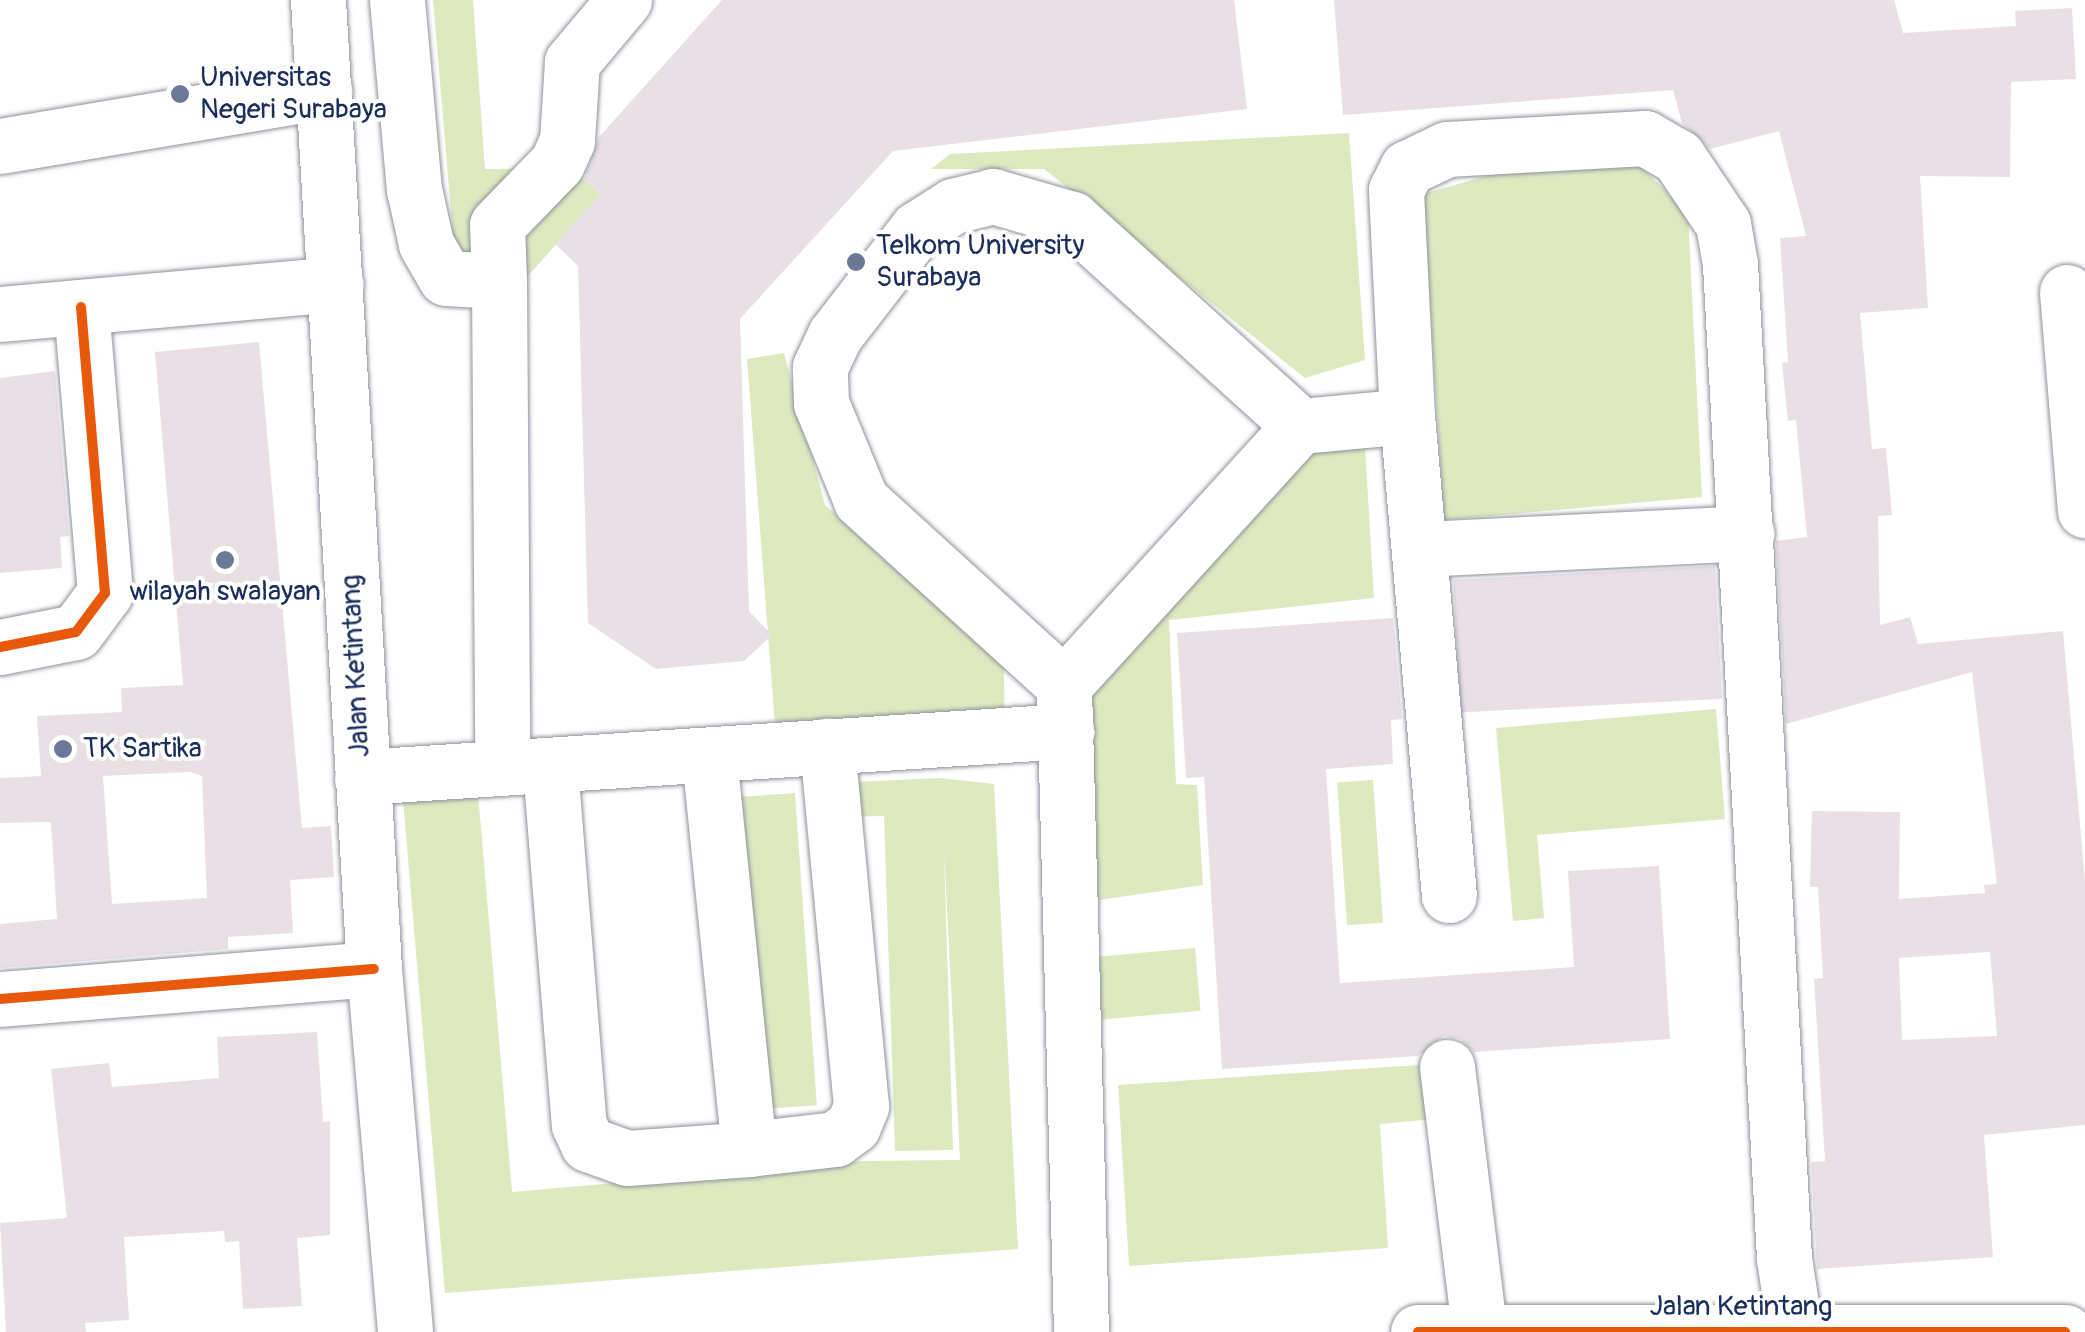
<!DOCTYPE html>
<style>
body{margin:0}
#map{position:relative;width:2085px;height:1332px;overflow:hidden;background:#fff;font-family:Pangolin,sans-serif}
div>[style]{position:absolute}
.green>*{inset:0;background:#dfe9c0;transform-origin:0 0}
.building>*{inset:0;background:#e9e0e6;transform-origin:0 0}
.roads{filter:drop-shadow(0 0 2px #8e929a) drop-shadow(0 0 2px #8e929a)}
.minor>*{height:55px;margin:-27.5px;padding:0 27.5px;transform-origin:27.5px;border-radius:27.5px;background:#fff}
.cycleway>*{height:10px;margin:-5px;padding:0 5px;transform-origin:5px;border-radius:5px;background:#e8590c}
.dots>*{width:28px;height:28px;translate:-50% -50%;box-sizing:border-box;border:5px solid #fff;border-radius:50%}
span{translate:-50% -50%;white-space:nowrap;text-align:center;line-height:1.15;-webkit-text-stroke:8px #fff;paint-order:stroke}
.poi-label{font-size:28px;color:#1b2f5e}
.left{translate:0 -50%;text-align:left}
.street-label{font-size:28px;color:#1b2f5e}
</style>
<div id="map">
<div class="green">
<div style="clip-path:polygon(433px 0,473px 0,485px 169px,571px 168px,601px 194px,519px 286px,458px 294px)"></div>
<div style="clip-path:polygon(1349px 133px,1365px 360px,1305px 378px,1044px 169px,931px 169px,950px 154px)"></div>
<div style="clip-path:polygon(1543px 160px,1638px 163px,1688px 214px,1702px 497px,1444px 520px,1423px 194px)"></div>
<div style="clip-path:polygon(784px 353px,825px 505px,1004px 667px,1005px 756px,778px 765px,747px 359px)"></div>
<div style="clip-path:polygon(1365px 446px,1374px 598px,1169px 620px,1176px 784px,1197px 785px,1203px 885px,1092px 901px,1078px 682px,1298px 447px)"></div>
<div style="clip-path:polygon(1716px 709px,1725px 819px,1537px 835px,1544px 918px,1513px 921px,1496px 728px)"></div>
<div style="clip-path:polygon(940px 778px,994px 784px,1018px 1249px,445px 1293px,402px 788px,477px 781px,512px 1192px,863px 1161px,960px 1160px,944px 851px,953px 1150px,895px 1151px,884px 816px,833px 817px,831px 783px)"></div>
<div style="left:1373px;top:780px;width:143px;height:36px;rotate:86deg"></div>
<div style="left:795px;top:793px;width:313px;height:63px;rotate:86deg"></div>
<div style="left:1195px;top:948px;width:63px;height:99px;rotate:85deg"></div>
<div style="clip-path:polygon(1433px 1064px,1436px 1119px,1380px 1124px,1388px 1248px,1129px 1266px,1118px 1085px)"></div>
</div>
<div class="building">
<div style="clip-path:polygon(722px 0,1234px 0,1247px 109px,893px 151px,740px 319px,749px 611px,772px 635px,744px 661px,656px 669px,588px 623px,578px 266px,555px 244px,601px 194px,584px 179px,599px 137px)"></div>
<div style="clip-path:polygon(evenodd,1334px 0,1894px 0,1903px 33px,2016px 26px,2015px 11px,2072px 8px,2076px 79px,2011px 82px,2010px 177px,1920px 176px,1928px 308px,1860px 313px,1872px 449px,1886px 448px,1892px 515px,1878px 516px,1880px 625px,1910px 617px,1918px 644px,2063px 631px,2085px 881px,2085px 1125px,1984px 1135px,1993px 1257px,1817px 1269px,1811px 1162px,1825px 1161px,1814px 979px,1823px 978px,1818px 887px,1810px 887px,1812px 811px,1900px 812px,1899px 899px,1985px 893px,1984px 885px,1997px 884px,1972px 672px,1786px 724px,1776px 541px,1807px 537px,1796px 420px,1788px 421px,1782px 363px,1788px 362px,1780px 238px,1806px 236px,1779px 131px,1710px 149px,1682px 123px,1673px 90px,1343px 115px,1334px 0,1990px 952px,1997px 1036px,1902px 1040px,1899px 958px,1990px 952px)"></div>
<div style="clip-path:polygon(evenodd,259px 342px,302px 828px,331px 826px,334px 877px,290px 880px,293px 933px,228px 937px,228px 949px,0 968px,0 924px,57px 919px,51px 822px,0 823px,0 778px,41px 776px,37px 716px,122px 712px,121px 688px,183px 685px,155px 352px,259px 342px,190px 772px,202px 776px,207px 898px,112px 904px,103px 776px,190px 772px)"></div>
<div style="clip-path:polygon(55px 371px,69px 536px,60px 537px,62px 568px,0 573px,0 378px)"></div>
<div style="left:1715px;top:566px;width:133px;height:262px;rotate:87deg"></div>
<div style="clip-path:polygon(1393px 618px,1402px 719px,1391px 720px,1393px 764px,1326px 769px,1340px 983px,1574px 967px,1568px 871px,1659px 866px,1670px 1039px,1474px 1052px,1460px 1039px,1444px 1036px,1418px 1056px,1222px 1069px,1204px 777px,1186px 778px,1177px 633px)"></div>
<div style="clip-path:polygon(317px 1032px,323px 1122px,330px 1121px,330px 1235px,297px 1238px,302px 1306px,243px 1309px,239px 1241px,225px 1242px,224px 1231px,124px 1237px,129px 1320px,85px 1323px,86px 1332px,6px 1332px,0 1223px,67px 1218px,51px 1069px,109px 1063px,112px 1087px,219px 1078px,217px 1037px)"></div>
</div>
<div class="roads">
<div class="minor">
<div style="left:318px;top:0;width:971px;rotate:86.69deg"></div>
<div style="left:374px;top:969px;width:364px;rotate:85.1deg"></div>
<div style="left:397px;top:0;width:190px;rotate:84.9deg"></div>
<div style="left:414px;top:189px;width:56px;rotate:77.7deg"></div>
<div style="left:426px;top:244px;width:39px;rotate:60deg"></div>
<div style="left:446px;top:278px;width:53px;rotate:3.2deg"></div>
<div style="left:499px;top:281px;width:487px;rotate:89.6deg"></div>
<div style="left:0;top:146px;width:329px;rotate:-9.6deg"></div>
<div style="left:499px;top:281px;width:56px;rotate:-92deg"></div>
<div style="left:497px;top:225px;width:86px;rotate:-45.9deg"></div>
<div style="left:557px;top:163px;width:24px;rotate:-66deg"></div>
<div style="left:567px;top:141px;width:79px;rotate:-86.4deg"></div>
<div style="left:572px;top:62px;width:81px;rotate:-50deg"></div>
<div style="left:2067px;top:292px;width:219px;rotate:85.3deg"></div>
<div style="left:0;top:314px;width:337px;rotate:-5.1deg"></div>
<div style="left:1407px;top:416px;width:226px;rotate:-92.8deg"></div>
<div style="left:1396px;top:190px;width:25px;rotate:-63deg"></div>
<div style="left:1407px;top:168px;width:44px;rotate:-25.4deg"></div>
<div style="left:1447px;top:149px;width:198px;rotate:-3.2deg"></div>
<div style="left:1645px;top:138px;width:38px;rotate:30deg"></div>
<div style="left:1678px;top:157px;width:81px;rotate:56.1deg"></div>
<div style="left:1723px;top:224px;width:41px;rotate:80.1deg"></div>
<div style="left:1730px;top:264px;width:995px;rotate:86.89deg"></div>
<div style="left:1784px;top:1258px;width:75px;rotate:81.5deg"></div>
<div style="left:1421px;top:549px;width:326px;rotate:-2.8deg"></div>
<div style="left:0;top:647px;width:77px;rotate:-11.2deg"></div>
<div style="left:76px;top:632px;width:49px;rotate:-53.4deg"></div>
<div style="left:105px;top:593px;width:287px;rotate:-94.8deg"></div>
<div style="left:1064px;top:685px;width:275px;rotate:-137.7deg"></div>
<div style="left:861px;top:500px;width:105px;rotate:-112.4deg"></div>
<div style="left:821px;top:403px;width:36px;rotate:-92deg"></div>
<div style="left:820px;top:367px;width:35px;rotate:-65deg"></div>
<div style="left:835px;top:335px;width:134px;rotate:-52.3deg"></div>
<div style="left:917px;top:229px;width:43px;rotate:-32.6deg"></div>
<div style="left:953px;top:206px;width:41px;rotate:-14deg"></div>
<div style="left:993px;top:196px;width:82px;rotate:16.2deg"></div>
<div style="left:1072px;top:219px;width:308px;rotate:42.2deg"></div>
<div style="left:709px;top:756px;width:395px;rotate:84.2deg"></div>
<div style="left:550px;top:767px;width:359px;rotate:85.4deg"></div>
<div style="left:579px;top:1125px;width:21px;rotate:65deg"></div>
<div style="left:588px;top:1144px;width:41px;rotate:19.7deg"></div>
<div style="left:627px;top:1158px;width:122px;rotate:-4.2deg"></div>
<div style="left:749px;top:1149px;width:87px;rotate:-6.6deg"></div>
<div style="left:835px;top:1139px;width:22px;rotate:-36deg"></div>
<div style="left:853px;top:1126px;width:22px;rotate:-68deg"></div>
<div style="left:861px;top:1106px;width:362px;rotate:-95.4deg"></div>
<div style="left:362px;top:777px;width:706px;rotate:-3.74deg"></div>
<div style="left:0;top:999px;width:375px;rotate:-4.6deg"></div>
<div style="left:1447px;top:1067px;width:264px;rotate:83deg"></div>
<div style="left:1081px;top:1332px;width:647px;rotate:-91.51deg"></div>
<div style="left:1064px;top:685px;width:350px;rotate:-47.7deg"></div>
<div style="left:1300px;top:426px;width:107px;rotate:-5.3deg"></div>
<div style="left:1407px;top:416px;width:481px;rotate:85deg"></div>
<div style="left:1418px;top:1332px;width:647px"></div>
</div>
</div>
<div class="cycleway">
<div style="left:0;top:647px;width:77px;rotate:-11.2deg"></div>
<div style="left:76px;top:632px;width:49px;rotate:-53.4deg"></div>
<div style="left:105px;top:593px;width:287px;rotate:-94.8deg"></div>
<div style="left:0;top:999px;width:375px;rotate:-4.6deg"></div>
<div style="left:1418px;top:1332px;width:647px"></div>
</div>
<div class="dots">
<div style="left:180px;top:94px;background:#6b7896"></div>
<div style="left:856px;top:262px;background:#6b7896"></div>
<div style="left:225px;top:560px;background:#6b7896"></div>
<div style="left:63px;top:749px;background:#6b7896"></div>
</div>
<div class="poi-label">
<span class="left" style="left:200px;top:94px">Universitas<br>Negeri Surabaya</span>
<span class="left" style="left:876px;top:262px">Telkom University<br>Surabaya</span>
<span style="left:225px;top:592px">wilayah swalayan</span>
<span class="left" style="left:83px;top:749px">TK Sartika</span>
</div>
<div class="street-label">
<span style="left:356px;top:666px;rotate:-93deg">Jalan Ketintang</span>
<span style="left:1741px;top:1307px">Jalan Ketintang</span>
</div>
</div>
